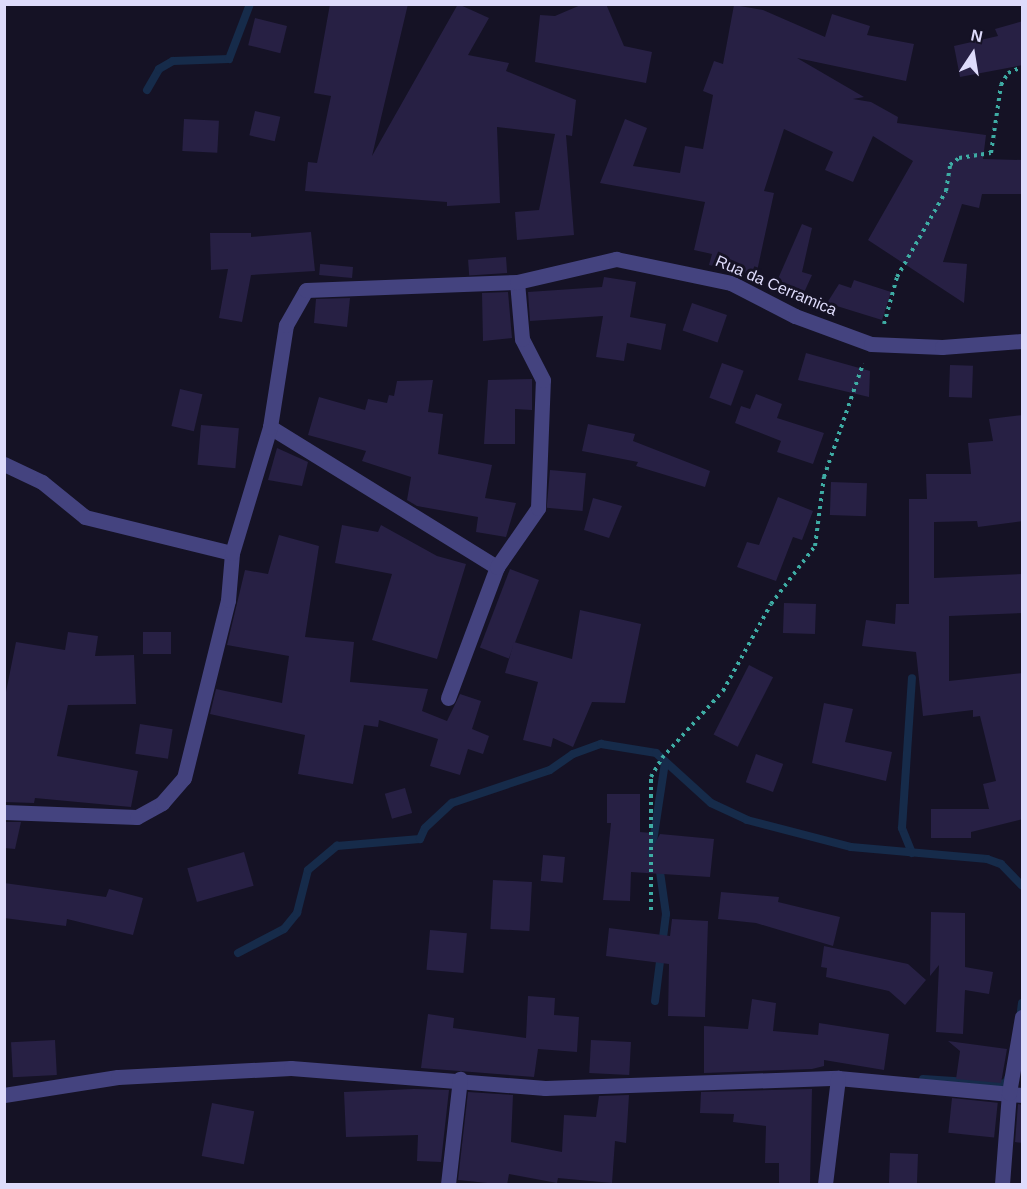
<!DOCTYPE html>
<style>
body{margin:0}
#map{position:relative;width:1027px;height:1189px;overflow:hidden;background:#151225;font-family:Arial,sans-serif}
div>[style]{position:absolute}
.stream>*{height:8px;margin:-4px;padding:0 4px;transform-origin:4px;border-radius:4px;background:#162b4a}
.building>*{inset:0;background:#272044;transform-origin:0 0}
.path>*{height:4px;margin-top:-2px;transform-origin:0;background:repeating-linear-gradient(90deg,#3eaca4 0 3px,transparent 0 7.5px)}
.street>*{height:15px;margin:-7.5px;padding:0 7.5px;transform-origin:7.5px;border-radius:7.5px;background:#44437f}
span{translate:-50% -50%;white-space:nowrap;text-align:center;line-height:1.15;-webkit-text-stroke:6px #151225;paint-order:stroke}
.street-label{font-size:16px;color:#dedbfb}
.frame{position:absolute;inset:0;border:6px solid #dedbfb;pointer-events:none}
.north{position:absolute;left:943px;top:24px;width:60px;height:60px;-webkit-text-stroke:4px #151225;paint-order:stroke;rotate:12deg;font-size:16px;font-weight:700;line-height:24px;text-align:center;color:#dedbfb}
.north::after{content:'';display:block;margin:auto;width:21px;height:27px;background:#dedbfb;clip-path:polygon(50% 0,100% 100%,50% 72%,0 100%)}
</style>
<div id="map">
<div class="stream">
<div style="left:147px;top:90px;width:24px;rotate:-60deg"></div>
<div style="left:159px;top:69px;width:16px;rotate:-30deg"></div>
<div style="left:173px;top:61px;width:56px;rotate:-2deg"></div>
<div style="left:229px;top:59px;width:59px;rotate:-69.1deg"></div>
<div style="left:912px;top:853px;width:27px;rotate:-112deg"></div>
<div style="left:902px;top:828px;width:150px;rotate:-86.2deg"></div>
<div style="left:238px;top:953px;width:52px;rotate:-27.6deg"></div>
<div style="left:284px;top:929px;width:21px;rotate:-51deg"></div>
<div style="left:297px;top:913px;width:44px;rotate:-75.7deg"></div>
<div style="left:308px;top:870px;width:38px;rotate:-40deg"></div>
<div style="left:337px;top:846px;width:83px;rotate:-4.8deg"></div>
<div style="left:420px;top:839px;width:12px;rotate:-66deg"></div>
<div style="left:425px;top:828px;width:37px;rotate:-43deg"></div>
<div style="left:452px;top:803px;width:103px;rotate:-18.6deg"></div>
<div style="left:550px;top:770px;width:28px;rotate:-35deg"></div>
<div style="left:573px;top:754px;width:30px;rotate:-20deg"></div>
<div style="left:601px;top:744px;width:56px;rotate:9.3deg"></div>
<div style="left:656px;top:753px;width:74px;rotate:42.3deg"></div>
<div style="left:711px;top:803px;width:40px;rotate:25deg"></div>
<div style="left:747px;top:820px;width:107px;rotate:14.6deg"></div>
<div style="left:851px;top:847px;width:137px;rotate:5deg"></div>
<div style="left:987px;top:859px;width:15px;rotate:20deg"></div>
<div style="left:1001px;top:864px;width:30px;rotate:46deg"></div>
<div style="left:655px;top:1001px;width:88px;rotate:-82.8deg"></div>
<div style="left:666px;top:914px;width:49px;rotate:-98.1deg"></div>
<div style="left:659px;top:865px;width:13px;rotate:-129deg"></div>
<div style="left:651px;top:855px;width:94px;rotate:-81.4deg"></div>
<div style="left:1020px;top:1019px;width:16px;rotate:-83deg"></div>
<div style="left:923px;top:1079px;width:77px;rotate:3.7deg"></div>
<div style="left:1000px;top:1084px;width:6px;rotate:-9deg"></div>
<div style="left:1006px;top:1083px;width:8px;rotate:-67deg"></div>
</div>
<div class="building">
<div style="clip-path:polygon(330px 4px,408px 4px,372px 156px,458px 4px,489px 18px,468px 55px,509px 63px,506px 71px,576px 100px,572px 136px,566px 135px,574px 235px,517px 240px,515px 212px,539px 210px,555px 134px,497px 127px,500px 203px,447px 206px,447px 202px,305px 191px,308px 162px,317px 163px,331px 96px,314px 93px)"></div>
<div style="clip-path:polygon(583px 4px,606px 4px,624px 46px,652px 52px,646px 83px,535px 62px,540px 15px,555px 16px)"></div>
<div style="clip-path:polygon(734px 5px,763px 10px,825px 37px,832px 14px,870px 26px,867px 35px,914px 44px,906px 81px,797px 58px,864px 97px,853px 99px,871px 102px,898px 117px,897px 123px,986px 135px,983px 159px,1023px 160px,1023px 194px,982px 194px,979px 208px,962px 204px,943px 262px,967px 264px,964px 303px,868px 240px,913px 161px,873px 136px,853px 182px,825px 170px,833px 152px,784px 129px,764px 191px,774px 193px,756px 276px,709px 265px,712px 254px,694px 250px,705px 202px,600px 183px,625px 119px,647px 128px,633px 166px,680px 173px,685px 146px,703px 149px,713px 95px,703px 91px,714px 61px,723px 64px)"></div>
<div style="left:255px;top:18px;width:33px;height:28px;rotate:14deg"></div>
<div style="clip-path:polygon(1023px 21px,1023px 65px,960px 77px,954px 46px,998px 36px,995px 29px)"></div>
<div style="left:255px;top:111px;width:26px;height:25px;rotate:13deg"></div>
<div style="left:184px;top:119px;width:35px;height:32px;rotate:3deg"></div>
<div style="clip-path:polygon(802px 224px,812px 228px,802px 272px,812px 275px,802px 297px,774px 288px)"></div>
<div style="clip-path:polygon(311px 232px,315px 271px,251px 275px,242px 322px,219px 318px,228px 269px,211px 270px,210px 233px,251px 233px,251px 237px)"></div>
<div style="left:506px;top:257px;width:16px;height:38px;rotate:86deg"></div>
<div style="left:353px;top:267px;width:11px;height:33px;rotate:95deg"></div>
<div style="clip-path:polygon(604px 277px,636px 282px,630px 317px,666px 324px,661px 350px,627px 343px,624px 361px,596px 357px,603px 316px,530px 321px,528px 292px,602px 287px)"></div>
<div style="clip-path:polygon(854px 280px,891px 292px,882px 320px,827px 303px,839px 284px,851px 288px)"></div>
<div style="clip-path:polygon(508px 292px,512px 338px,483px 341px,482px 293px)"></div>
<div style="clip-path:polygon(350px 298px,347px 327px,314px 323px,316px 299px)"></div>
<div style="left:692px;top:303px;width:37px;height:29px;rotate:19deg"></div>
<div style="clip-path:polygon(806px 353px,870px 371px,869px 397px,798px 380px)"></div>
<div style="left:722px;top:363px;width:23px;height:37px;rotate:20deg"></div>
<div style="left:950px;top:365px;width:23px;height:32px;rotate:2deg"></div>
<div style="clip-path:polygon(532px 379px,532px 410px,515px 409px,515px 444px,484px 444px,488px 380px)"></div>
<div style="clip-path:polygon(433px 380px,428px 412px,443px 414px,438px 454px,492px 465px,485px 498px,516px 503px,506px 537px,476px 532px,478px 517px,417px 506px,407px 500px,411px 477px,362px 461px,366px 451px,308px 435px,319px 397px,365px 410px,368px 399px,387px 403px,389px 395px,394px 396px,397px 381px)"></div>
<div style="left:180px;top:389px;width:23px;height:38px;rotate:13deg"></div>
<div style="clip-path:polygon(756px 394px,782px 404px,777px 418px,824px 433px,813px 464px,777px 452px,781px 441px,735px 423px,741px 406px,750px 409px)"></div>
<div style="clip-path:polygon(1023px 415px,1023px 521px,978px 527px,977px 521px,934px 522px,934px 578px,1023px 574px,1023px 613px,949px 616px,949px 681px,1023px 673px,1023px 819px,971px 832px,971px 838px,931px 838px,931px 809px,989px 809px,983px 784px,996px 781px,980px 716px,973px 717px,973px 710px,923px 716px,916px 652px,862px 646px,866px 620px,895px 624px,896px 604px,909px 604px,909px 499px,927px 499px,926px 474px,971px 474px,968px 443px,993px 441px,989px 419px)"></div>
<div style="clip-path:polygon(588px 424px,635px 434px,633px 441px,710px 471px,705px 487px,636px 466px,638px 462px,582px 451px)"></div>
<div style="left:201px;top:425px;width:38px;height:40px;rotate:5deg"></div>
<div style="clip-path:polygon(277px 448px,308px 462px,302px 486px,268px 480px)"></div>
<div style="left:550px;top:470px;width:36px;height:38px;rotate:5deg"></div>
<div style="left:831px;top:482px;width:36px;height:33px;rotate:2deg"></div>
<div style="clip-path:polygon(778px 497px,813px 511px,802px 540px,793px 537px,776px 581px,737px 567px,747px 542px,759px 545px)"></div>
<div style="clip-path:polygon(593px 498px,622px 506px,609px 538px,584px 530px)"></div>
<div style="clip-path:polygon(342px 525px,378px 532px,381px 525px,437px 556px,466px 564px,437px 659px,372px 640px,392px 574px,335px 563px)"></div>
<div style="clip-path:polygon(279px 535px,319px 546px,305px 637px,354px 642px,350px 682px,428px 689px,422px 711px,447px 721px,460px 694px,481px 701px,472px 729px,489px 736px,483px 754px,468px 749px,460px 775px,430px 766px,438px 739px,379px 720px,378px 727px,364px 725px,353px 784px,298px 774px,305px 735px,210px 714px,216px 689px,282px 703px,289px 656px,227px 645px,245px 570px,268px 574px)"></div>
<div style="left:510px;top:569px;width:31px;height:84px;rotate:21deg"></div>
<div style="left:784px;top:603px;width:32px;height:30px;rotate:2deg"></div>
<div style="clip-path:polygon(580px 610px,641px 624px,625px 703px,592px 702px,573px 747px,553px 738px,551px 747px,523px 740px,538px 682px,505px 673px,514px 642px,572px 659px)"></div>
<div style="clip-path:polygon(68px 632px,98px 636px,95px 656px,134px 655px,136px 704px,68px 705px,57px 756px,138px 771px,131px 807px,35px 798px,34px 803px,4px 802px,4px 702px,16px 642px,65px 650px)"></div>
<div style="left:171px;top:632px;width:22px;height:28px;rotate:90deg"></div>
<div style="left:749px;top:665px;width:27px;height:78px;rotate:27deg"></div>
<div style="clip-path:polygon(824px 703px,853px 709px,845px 742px,892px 752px,886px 781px,812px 763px)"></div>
<div style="left:140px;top:724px;width:33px;height:30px;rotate:9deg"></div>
<div style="left:756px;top:754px;width:29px;height:30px;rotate:20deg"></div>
<div style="left:405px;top:788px;width:26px;height:21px;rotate:74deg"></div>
<div style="clip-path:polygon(607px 794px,640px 794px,640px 832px,652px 833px,647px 858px,660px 834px,714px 839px,710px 877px,631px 872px,630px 901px,603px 900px,611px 823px,607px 823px)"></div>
<div style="clip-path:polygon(4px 822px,21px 822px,15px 849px,4px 848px)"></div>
<div style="left:244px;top:852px;width:35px;height:59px;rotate:74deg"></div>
<div style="left:543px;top:855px;width:22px;height:26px;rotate:5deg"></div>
<div style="left:493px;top:880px;width:39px;height:49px;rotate:3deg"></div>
<div style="clip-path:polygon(4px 883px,106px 897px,109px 889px,143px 898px,133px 935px,67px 919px,66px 926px,4px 918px)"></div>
<div style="clip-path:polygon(721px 892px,779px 897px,778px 902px,840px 917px,833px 946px,756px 923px,718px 919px)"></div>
<div style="clip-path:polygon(931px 912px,965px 913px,965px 967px,993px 972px,989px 994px,965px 990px,963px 1034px,936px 1032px,939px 965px,930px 976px)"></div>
<div style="clip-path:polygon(672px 919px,708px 921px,705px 1017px,668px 1016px,669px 964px,606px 956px,609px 928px,670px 936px)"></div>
<div style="left:430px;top:930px;width:37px;height:40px;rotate:5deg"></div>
<div style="clip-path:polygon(824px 946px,908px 964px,926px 980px,905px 1005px,889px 991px,826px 977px,827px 968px,821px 967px)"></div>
<div style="clip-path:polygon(528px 996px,555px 998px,554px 1015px,579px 1017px,577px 1052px,538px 1049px,534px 1077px,421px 1068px,428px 1014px,454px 1018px,453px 1028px,526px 1038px)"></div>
<div style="clip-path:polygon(752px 999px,776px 1003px,773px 1031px,818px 1035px,819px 1023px,889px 1034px,884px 1070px,824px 1060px,824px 1066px,812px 1069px,704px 1073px,704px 1026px,748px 1029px)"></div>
<div style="left:55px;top:1040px;width:35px;height:44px;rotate:87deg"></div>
<div style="left:591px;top:1040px;width:40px;height:33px;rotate:3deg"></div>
<div style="clip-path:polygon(948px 1041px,1007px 1049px,1001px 1083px,956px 1079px,960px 1051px)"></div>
<div style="clip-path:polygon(414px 1089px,449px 1090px,441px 1162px,417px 1161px,418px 1135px,346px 1137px,344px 1092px)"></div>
<div style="clip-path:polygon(812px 1089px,810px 1185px,779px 1185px,779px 1163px,765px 1163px,766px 1126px,733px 1122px,734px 1114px,700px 1113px,701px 1092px)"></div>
<div style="clip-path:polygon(468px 1092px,513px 1095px,511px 1142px,562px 1152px,564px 1115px,596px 1117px,599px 1096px,629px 1095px,626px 1143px,615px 1141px,612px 1183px,558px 1178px,557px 1183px,509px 1174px,507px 1185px,458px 1180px)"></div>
<div style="left:952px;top:1098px;width:46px;height:35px;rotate:6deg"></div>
<div style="left:212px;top:1103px;width:43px;height:54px;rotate:11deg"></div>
<div style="clip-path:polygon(1018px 1104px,1023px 1105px,1023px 1143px,1015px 1142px)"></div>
<div style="left:890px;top:1153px;width:28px;height:32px;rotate:2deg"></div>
</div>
<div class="path">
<div style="left:884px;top:324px;width:49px;rotate:-74.5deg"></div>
<div style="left:897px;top:277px;width:99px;rotate:-60.3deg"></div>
<div style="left:946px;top:191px;width:26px;rotate:-81deg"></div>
<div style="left:950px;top:165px;width:11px;rotate:-38deg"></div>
<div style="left:959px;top:158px;width:32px;rotate:-9deg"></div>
<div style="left:991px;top:153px;width:69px;rotate:-81.6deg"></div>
<div style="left:1001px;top:85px;width:14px;rotate:-60deg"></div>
<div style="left:1008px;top:73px;width:15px;rotate:-23deg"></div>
<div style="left:651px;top:910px;width:133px;rotate:-90deg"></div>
<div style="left:651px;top:777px;width:22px;rotate:-60deg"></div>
<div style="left:662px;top:758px;width:91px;rotate:-47.7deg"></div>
<div style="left:723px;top:691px;width:99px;rotate:-61.1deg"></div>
<div style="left:771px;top:604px;width:73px;rotate:-52.8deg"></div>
<div style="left:815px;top:546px;width:70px;rotate:-82.6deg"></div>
<div style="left:824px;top:477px;width:120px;rotate:-71deg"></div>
</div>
<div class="street">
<div style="left:270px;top:427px;width:267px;rotate:31.7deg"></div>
<div style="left:4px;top:464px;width:42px;rotate:25.3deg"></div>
<div style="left:42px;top:482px;width:55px;rotate:39.1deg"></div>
<div style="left:85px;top:517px;width:151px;rotate:13.8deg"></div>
<div style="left:448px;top:698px;width:140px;rotate:-69.5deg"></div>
<div style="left:497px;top:567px;width:72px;rotate:-55.2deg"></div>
<div style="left:538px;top:508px;width:128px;rotate:-87.8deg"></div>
<div style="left:543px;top:380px;width:46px;rotate:-117.1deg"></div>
<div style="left:522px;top:339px;width:57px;rotate:-95deg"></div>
<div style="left:4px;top:812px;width:133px;rotate:2.2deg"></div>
<div style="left:137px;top:817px;width:29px;rotate:-29deg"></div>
<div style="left:162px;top:803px;width:33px;rotate:-49deg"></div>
<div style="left:184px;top:778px;width:183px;rotate:-76.1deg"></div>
<div style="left:228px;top:600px;width:47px;rotate:-85.1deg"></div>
<div style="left:232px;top:553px;width:132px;rotate:-73.2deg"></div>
<div style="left:270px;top:427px;width:103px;rotate:-81.1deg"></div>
<div style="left:286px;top:325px;width:40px;rotate:-60.3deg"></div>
<div style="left:306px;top:290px;width:211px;rotate:-2.2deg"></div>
<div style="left:517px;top:282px;width:102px;rotate:-13.1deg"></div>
<div style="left:616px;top:259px;width:117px;rotate:11.8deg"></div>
<div style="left:731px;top:283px;width:72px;rotate:27.3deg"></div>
<div style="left:795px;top:316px;width:81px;rotate:20.2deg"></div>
<div style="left:871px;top:344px;width:71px;rotate:2.4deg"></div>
<div style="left:942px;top:347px;width:80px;rotate:-4.3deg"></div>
<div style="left:4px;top:1095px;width:115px;rotate:-9deg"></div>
<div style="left:118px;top:1077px;width:173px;rotate:-3deg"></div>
<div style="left:291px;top:1068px;width:255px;rotate:4.5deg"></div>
<div style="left:545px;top:1088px;width:293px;rotate:-2deg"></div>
<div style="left:838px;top:1078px;width:185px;rotate:5.3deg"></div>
<div style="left:448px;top:1184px;width:106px;rotate:-83.5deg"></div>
<div style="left:825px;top:1184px;width:107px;rotate:-83deg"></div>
<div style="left:1002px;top:1184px;width:91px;rotate:-85.6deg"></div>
<div style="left:1009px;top:1093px;width:77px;rotate:-80.3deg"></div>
</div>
<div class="street-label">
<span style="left:776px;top:286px;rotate:23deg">Rua da Cerramica</span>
</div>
<div class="frame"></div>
<div class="north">N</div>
</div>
